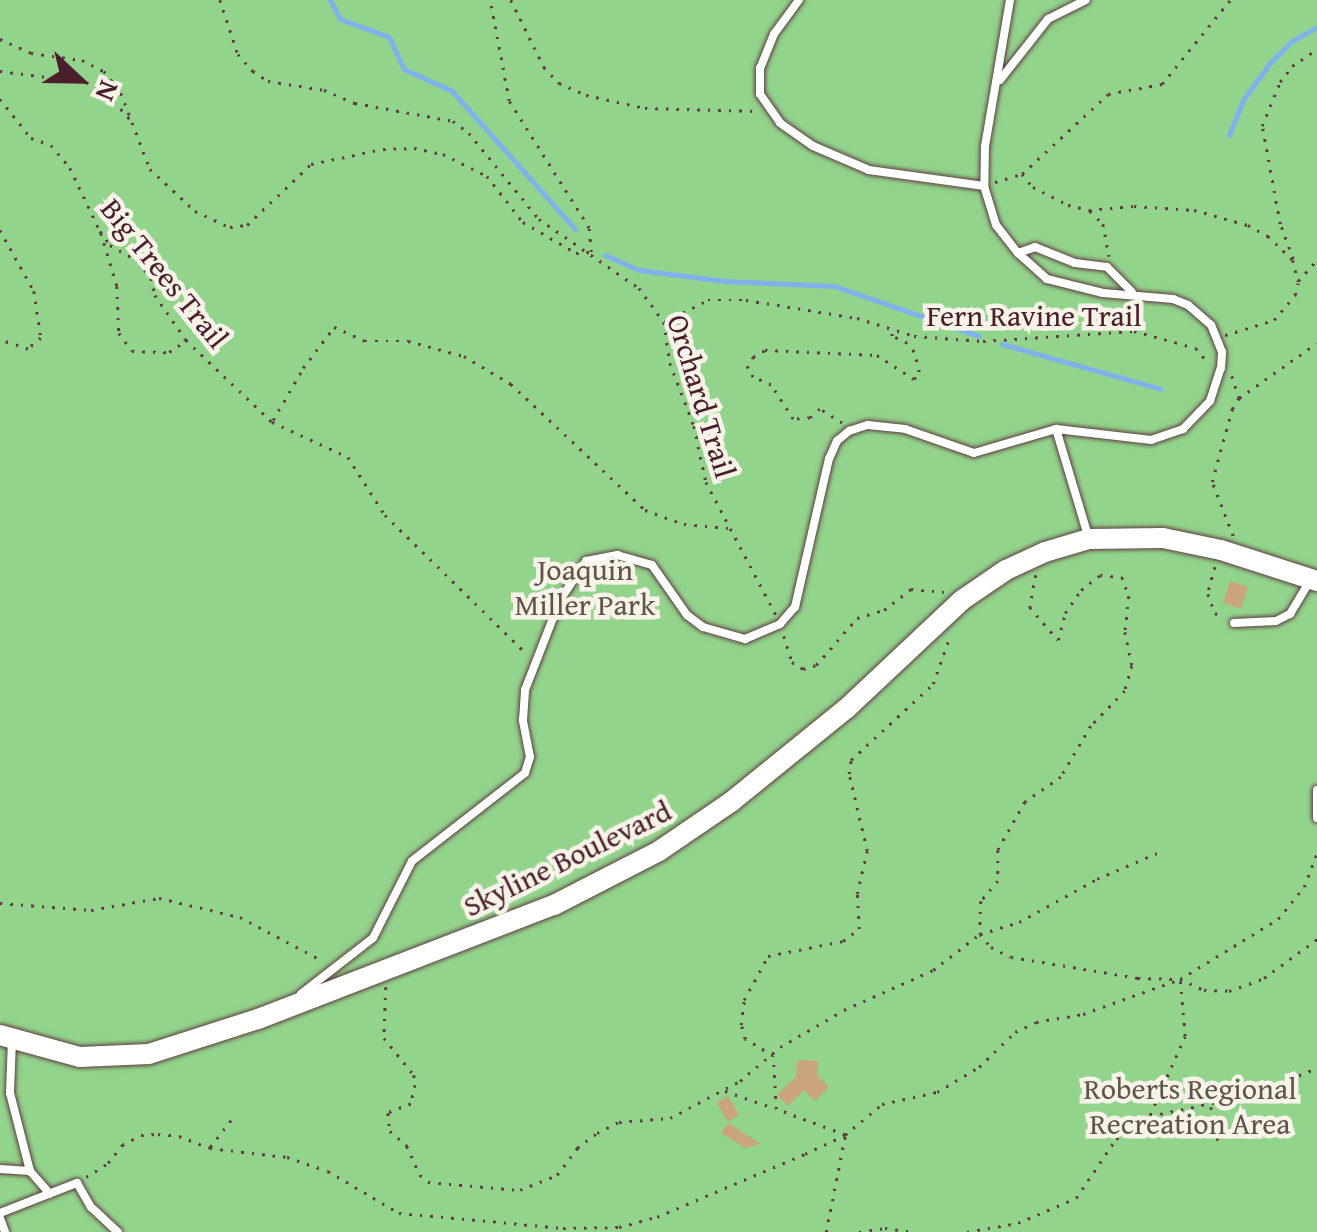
<!DOCTYPE html>
<style>
body{margin:0}
#map{position:relative;width:1317px;height:1232px;overflow:hidden;background:#e5dfbb;font-family:"Gentium Book Plus",serif}
div>[style]{position:absolute}
.green>*{inset:0;background:#92d48c;transform-origin:0 0}
.stream>*{height:5px;margin:-2.5px;padding:0 2.5px;transform-origin:2.5px;border-radius:2.5px;background:#7eb2ec}
.building>*{inset:0;background:#c9a47d;transform-origin:0 0}
.path>*{height:2.5px;margin-top:-1.25px;transform-origin:0;background:repeating-linear-gradient(90deg,#613c41 0 2.5px,transparent 0 10.5px)}
.roads{filter:drop-shadow(0 0 2px #613c41) drop-shadow(0 0 2px #613c41)}
.service>*{height:8px;margin:-4px;padding:0 4px;transform-origin:4px;border-radius:4px;background:#fff}
.secondary>*{height:20px;margin:-10px;padding:0 10px;transform-origin:10px;border-radius:10px;background:#fff}
span{translate:-50% -50%;white-space:nowrap;text-align:center;line-height:1.15;-webkit-text-stroke:9px #f7f3e8;paint-order:stroke}
.street-label{font-size:30px;color:#4a1f2b}
.park-label{font-size:30px;color:#605548}
.north{position:absolute;left:30px;top:30px;width:100px;height:100px;-webkit-text-stroke:8px #f7f3e8;paint-order:stroke;rotate:112deg;font-size:28px;font-weight:700;line-height:40px;text-align:center;color:#4a1f2b}
.north::after{content:'';display:block;margin:auto;width:35px;height:45px;background:#4a1f2b;clip-path:polygon(50% 0,100% 100%,50% 72%,0 100%)}
</style>
<div id="map">
<div class="green">
<div style="left:0;top:0;width:1317px;height:1232px"></div>
</div>
<div class="stream">
<div style="left:330px;top:0;width:21px;rotate:62deg"></div>
<div style="left:340px;top:19px;width:52px;rotate:20.2deg"></div>
<div style="left:389px;top:37px;width:35px;rotate:65deg"></div>
<div style="left:404px;top:69px;width:53px;rotate:24.6deg"></div>
<div style="left:452px;top:91px;width:185px;rotate:48.3deg"></div>
<div style="left:1229px;top:135px;width:38px;rotate:-68deg"></div>
<div style="left:1243px;top:100px;width:46px;rotate:-53.9deg"></div>
<div style="left:1270px;top:63px;width:31px;rotate:-45deg"></div>
<div style="left:1292px;top:41px;width:29px;rotate:-29deg"></div>
<div style="left:605px;top:255px;width:37px;rotate:24deg"></div>
<div style="left:639px;top:270px;width:86px;rotate:7.4deg"></div>
<div style="left:724px;top:281px;width:110px;rotate:2.6deg"></div>
<div style="left:834px;top:286px;width:153px;rotate:19deg"></div>
<div style="left:1002px;top:344px;width:165px;rotate:15.8deg"></div>
</div>
<div class="building">
<div style="left:1230px;top:581px;width:19px;height:23px;rotate:18deg"></div>
<div style="clip-path:polygon(797px 1060px,818px 1061px,817px 1075px,829px 1087px,815px 1101px,804px 1090px,788px 1106px,777px 1095px,796px 1077px)"></div>
<div style="left:728px;top:1096px;width:22px;height:13px;rotate:60deg"></div>
<div style="clip-path:polygon(728px 1123px,761px 1144px,745px 1148px,731px 1139px,721px 1133px)"></div>
</div>
<div class="path">
<div style="left:220px;top:0;width:57px;rotate:71.6deg"></div>
<div style="left:238px;top:54px;width:23px;rotate:49deg"></div>
<div style="left:253px;top:71px;width:18px;rotate:34deg"></div>
<div style="left:268px;top:81px;width:57px;rotate:9.1deg"></div>
<div style="left:324px;top:90px;width:34px;rotate:23deg"></div>
<div style="left:355px;top:103px;width:100px;rotate:10.4deg"></div>
<div style="left:453px;top:121px;width:20px;rotate:37deg"></div>
<div style="left:469px;top:133px;width:111px;rotate:50.9deg"></div>
<div style="left:539px;top:219px;width:121px;rotate:34.6deg"></div>
<div style="left:639px;top:288px;width:42px;rotate:53.7deg"></div>
<div style="left:664px;top:322px;width:41px;rotate:81.7deg"></div>
<div style="left:670px;top:363px;width:67px;rotate:69.1deg"></div>
<div style="left:694px;top:426px;width:57px;rotate:77.9deg"></div>
<div style="left:706px;top:482px;width:150px;rotate:62.2deg"></div>
<div style="left:511px;top:0;width:75px;rotate:63.8deg"></div>
<div style="left:544px;top:67px;width:22px;rotate:47deg"></div>
<div style="left:559px;top:83px;width:30px;rotate:24deg"></div>
<div style="left:586px;top:95px;width:60px;rotate:12.4deg"></div>
<div style="left:645px;top:108px;width:112px;rotate:1.5deg"></div>
<div style="left:0;top:39px;width:34px;rotate:24deg"></div>
<div style="left:31px;top:53px;width:51px;rotate:7.8deg"></div>
<div style="left:82px;top:60px;width:25px;rotate:27deg"></div>
<div style="left:104px;top:71px;width:28px;rotate:52deg"></div>
<div style="left:121px;top:93px;width:81px;rotate:69.1deg"></div>
<div style="left:150px;top:169px;width:62px;rotate:43deg"></div>
<div style="left:195px;top:211px;width:38px;rotate:25deg"></div>
<div style="left:230px;top:227px;width:17px;rotate:-7deg"></div>
<div style="left:247px;top:225px;width:88px;rotate:-43.6deg"></div>
<div style="left:311px;top:164px;width:74px;rotate:-11.8deg"></div>
<div style="left:383px;top:149px;width:31px;rotate:-2deg"></div>
<div style="left:414px;top:148px;width:30px;rotate:12deg"></div>
<div style="left:443px;top:154px;width:49px;rotate:26.6deg"></div>
<div style="left:487px;top:176px;width:58px;rotate:52deg"></div>
<div style="left:523px;top:222px;width:61px;rotate:30.3deg"></div>
<div style="left:576px;top:253px;width:15px;rotate:-4deg"></div>
<div style="left:591px;top:252px;width:24px;rotate:-95deg"></div>
<div style="left:589px;top:228px;width:150px;rotate:-122.2deg"></div>
<div style="left:509px;top:101px;width:103px;rotate:-100.7deg"></div>
<div style="left:0;top:71px;width:87px;rotate:7.3deg"></div>
<div style="left:86px;top:82px;width:24px;rotate:28deg"></div>
<div style="left:107px;top:93px;width:41px;rotate:48.9deg"></div>
<div style="left:0;top:99px;width:50px;rotate:51.5deg"></div>
<div style="left:31px;top:138px;width:21px;rotate:19deg"></div>
<div style="left:51px;top:145px;width:30px;rotate:50deg"></div>
<div style="left:70px;top:168px;width:70px;rotate:64.5deg"></div>
<div style="left:100px;top:231px;width:17px;rotate:54deg"></div>
<div style="left:110px;top:245px;width:32px;rotate:30deg"></div>
<div style="left:138px;top:261px;width:21px;rotate:53deg"></div>
<div style="left:151px;top:278px;width:17px;rotate:77deg"></div>
<div style="left:155px;top:295px;width:55px;rotate:55.4deg"></div>
<div style="left:186px;top:340px;width:119px;rotate:43.6deg"></div>
<div style="left:272px;top:422px;width:84px;rotate:24.7deg"></div>
<div style="left:348px;top:457px;width:69px;rotate:57.5deg"></div>
<div style="left:385px;top:515px;width:196px;rotate:44.4deg"></div>
<div style="left:1022px;top:174px;width:17px;rotate:50deg"></div>
<div style="left:1033px;top:187px;width:39px;rotate:27deg"></div>
<div style="left:1068px;top:205px;width:22px;rotate:13deg"></div>
<div style="left:1089px;top:210px;width:45px;rotate:-5.1deg"></div>
<div style="left:1134px;top:206px;width:60px;rotate:3.8deg"></div>
<div style="left:1194px;top:210px;width:56px;rotate:15.5deg"></div>
<div style="left:1248px;top:225px;width:23px;rotate:29deg"></div>
<div style="left:1268px;top:236px;width:35px;rotate:44deg"></div>
<div style="left:1293px;top:260px;width:22px;rotate:77deg"></div>
<div style="left:1298px;top:281px;width:28px;rotate:-48deg"></div>
<div style="left:995px;top:182px;width:28px;rotate:-17deg"></div>
<div style="left:1022px;top:174px;width:117px;rotate:-42.9deg"></div>
<div style="left:1108px;top:94px;width:55px;rotate:-10.5deg"></div>
<div style="left:1162px;top:84px;width:108px;rotate:-51deg"></div>
<div style="left:1090px;top:211px;width:18px;rotate:45deg"></div>
<div style="left:1103px;top:224px;width:33px;rotate:79deg"></div>
<div style="left:0;top:230px;width:70px;rotate:60.9deg"></div>
<div style="left:34px;top:291px;width:48px;rotate:81.5deg"></div>
<div style="left:41px;top:338px;width:17px;rotate:140deg"></div>
<div style="left:28px;top:349px;width:29px;rotate:-162deg"></div>
<div style="left:101px;top:233px;width:55px;rotate:73.2deg"></div>
<div style="left:117px;top:286px;width:47px;rotate:87.6deg"></div>
<div style="left:119px;top:333px;width:22px;rotate:54deg"></div>
<div style="left:132px;top:351px;width:37px;rotate:2deg"></div>
<div style="left:169px;top:352px;width:18px;rotate:-34deg"></div>
<div style="left:1293px;top:259px;width:37px;rotate:-110deg"></div>
<div style="left:1280px;top:224px;width:100px;rotate:-100.4deg"></div>
<div style="left:1262px;top:126px;width:48px;rotate:-67.8deg"></div>
<div style="left:1280px;top:82px;width:20px;rotate:-53deg"></div>
<div style="left:1292px;top:66px;width:30px;rotate:-34deg"></div>
<div style="left:1125px;top:305px;width:28px;rotate:71deg"></div>
<div style="left:664px;top:322px;width:49px;rotate:-26.6deg"></div>
<div style="left:708px;top:300px;width:38px"></div>
<div style="left:746px;top:300px;width:112px;rotate:9.2deg"></div>
<div style="left:857px;top:318px;width:60px;rotate:17.5deg"></div>
<div style="left:914px;top:336px;width:69px;rotate:4.1deg"></div>
<div style="left:983px;top:341px;width:151px;rotate:-3.8deg"></div>
<div style="left:1134px;top:331px;width:64px;rotate:15.3deg"></div>
<div style="left:1196px;top:348px;width:19px;rotate:51deg"></div>
<div style="left:1225px;top:335px;width:51px;rotate:-17deg"></div>
<div style="left:1274px;top:320px;width:33px;rotate:-50deg"></div>
<div style="left:1295px;top:295px;width:12px;rotate:-76deg"></div>
<div style="left:1232px;top:376px;width:23px;rotate:72deg"></div>
<div style="left:273px;top:420px;width:60px;rotate:-60deg"></div>
<div style="left:303px;top:368px;width:51px;rotate:-52.9deg"></div>
<div style="left:334px;top:327px;width:34px;rotate:24deg"></div>
<div style="left:365px;top:341px;width:43px"></div>
<div style="left:408px;top:341px;width:58px;rotate:15deg"></div>
<div style="left:464px;top:356px;width:55px;rotate:30.8deg"></div>
<div style="left:511px;top:384px;width:184px;rotate:43.2deg"></div>
<div style="left:645px;top:510px;width:41px;rotate:19.7deg"></div>
<div style="left:684px;top:524px;width:44px;rotate:5.2deg"></div>
<div style="left:842px;top:423px;width:26px;rotate:-148deg"></div>
<div style="left:820px;top:409px;width:13px;rotate:138deg"></div>
<div style="left:810px;top:418px;width:17px;rotate:177deg"></div>
<div style="left:793px;top:419px;width:40px;rotate:-122.9deg"></div>
<div style="left:771px;top:385px;width:20px;rotate:-156deg"></div>
<div style="left:753px;top:377px;width:11px;rotate:-124deg"></div>
<div style="left:747px;top:368px;width:13px;rotate:-61deg"></div>
<div style="left:753px;top:357px;width:14px;rotate:-30deg"></div>
<div style="left:765px;top:350px;width:112px;rotate:2.6deg"></div>
<div style="left:877px;top:355px;width:44px;rotate:33deg"></div>
<div style="left:914px;top:379px;width:9px;rotate:-54deg"></div>
<div style="left:919px;top:372px;width:21px;rotate:-104deg"></div>
<div style="left:914px;top:352px;width:11px;rotate:-128deg"></div>
<div style="left:907px;top:343px;width:17px;rotate:-155deg"></div>
<div style="left:892px;top:336px;width:7px;rotate:-98deg"></div>
<div style="left:1233px;top:536px;width:58px;rotate:-111.3deg"></div>
<div style="left:1212px;top:482px;width:76px;rotate:-74.7deg"></div>
<div style="left:1232px;top:409px;width:13px;rotate:-58deg"></div>
<div style="left:1239px;top:398px;width:95px;rotate:-35.2deg"></div>
<div style="left:1215px;top:567px;width:28px;rotate:105deg"></div>
<div style="left:1208px;top:594px;width:20px;rotate:70deg"></div>
<div style="left:1215px;top:613px;width:8px;rotate:30deg"></div>
<div style="left:1036px;top:575px;width:33px;rotate:101deg"></div>
<div style="left:1030px;top:607px;width:43px;rotate:49.7deg"></div>
<div style="left:1058px;top:640px;width:28px;rotate:-75deg"></div>
<div style="left:1065px;top:613px;width:28px;rotate:-55deg"></div>
<div style="left:1081px;top:590px;width:24px;rotate:-38deg"></div>
<div style="left:1100px;top:575px;width:22px;rotate:5deg"></div>
<div style="left:1122px;top:577px;width:20px;rotate:70deg"></div>
<div style="left:1129px;top:596px;width:36px;rotate:96deg"></div>
<div style="left:1125px;top:632px;width:35px;rotate:78deg"></div>
<div style="left:1132px;top:666px;width:26px;rotate:106deg"></div>
<div style="left:1125px;top:691px;width:49px;rotate:134.2deg"></div>
<div style="left:1091px;top:726px;width:59px;rotate:120.5deg"></div>
<div style="left:1061px;top:777px;width:44px;rotate:145.2deg"></div>
<div style="left:1025px;top:802px;width:55px;rotate:119.4deg"></div>
<div style="left:998px;top:850px;width:31px;rotate:90deg"></div>
<div style="left:998px;top:881px;width:26px;rotate:130deg"></div>
<div style="left:981px;top:901px;width:33px;rotate:92deg"></div>
<div style="left:980px;top:934px;width:17px;rotate:50deg"></div>
<div style="left:991px;top:947px;width:22px;rotate:27deg"></div>
<div style="left:1011px;top:957px;width:129px;rotate:9.4deg"></div>
<div style="left:1138px;top:978px;width:42px;rotate:1.4deg"></div>
<div style="left:1180px;top:979px;width:26px;rotate:25deg"></div>
<div style="left:1204px;top:990px;width:25px;rotate:2deg"></div>
<div style="left:1229px;top:991px;width:37px;rotate:-20deg"></div>
<div style="left:1264px;top:978px;width:66px;rotate:-36.3deg"></div>
<div style="left:784px;top:636px;width:27px;rotate:73deg"></div>
<div style="left:792px;top:662px;width:13px;rotate:32deg"></div>
<div style="left:803px;top:669px;width:14px;rotate:-17deg"></div>
<div style="left:816px;top:665px;width:62px;rotate:-48.9deg"></div>
<div style="left:857px;top:618px;width:28px;rotate:-17deg"></div>
<div style="left:884px;top:610px;width:34px;rotate:-38deg"></div>
<div style="left:911px;top:589px;width:33px;rotate:5deg"></div>
<div style="left:0;top:903px;width:91px;rotate:4.4deg"></div>
<div style="left:91px;top:910px;width:69px;rotate:-10deg"></div>
<div style="left:159px;top:898px;width:83px;rotate:13.2deg"></div>
<div style="left:240px;top:917px;width:94px;rotate:27.9deg"></div>
<div style="left:386px;top:987px;width:51px;rotate:92.2deg"></div>
<div style="left:384px;top:1038px;width:48px;rotate:51deg"></div>
<div style="left:414px;top:1075px;width:10px;rotate:84deg"></div>
<div style="left:415px;top:1085px;width:19px;rotate:102deg"></div>
<div style="left:411px;top:1104px;width:25px;rotate:159deg"></div>
<div style="left:388px;top:1113px;width:18px;rotate:84deg"></div>
<div style="left:390px;top:1131px;width:23px;rotate:41deg"></div>
<div style="left:407px;top:1146px;width:32px;rotate:66deg"></div>
<div style="left:420px;top:1175px;width:11px;rotate:41deg"></div>
<div style="left:428px;top:1182px;width:92px;rotate:5deg"></div>
<div style="left:520px;top:1190px;width:40px;rotate:-22deg"></div>
<div style="left:557px;top:1175px;width:34px;rotate:-53deg"></div>
<div style="left:577px;top:1148px;width:25px;rotate:-37deg"></div>
<div style="left:597px;top:1133px;width:25px;rotate:-27deg"></div>
<div style="left:619px;top:1122px;width:51px;rotate:-4.5deg"></div>
<div style="left:670px;top:1118px;width:79px;rotate:-27.9deg"></div>
<div style="left:740px;top:1081px;width:52px;rotate:-40.4deg"></div>
<div style="left:780px;top:1047px;width:74px;rotate:-30deg"></div>
<div style="left:844px;top:1010px;width:98px;rotate:-24.2deg"></div>
<div style="left:933px;top:970px;width:59px;rotate:-37.5deg"></div>
<div style="left:980px;top:934px;width:41px;rotate:-17.1deg"></div>
<div style="left:1019px;top:922px;width:89px;rotate:-28.9deg"></div>
<div style="left:1097px;top:879px;width:65px;rotate:-23.4deg"></div>
<div style="left:725px;top:1091px;width:52px;rotate:19.1deg"></div>
<div style="left:1211px;top:1107px;width:38px;rotate:78deg"></div>
<div style="left:1150px;top:1115px;width:86px;rotate:-66.1deg"></div>
<div style="left:1185px;top:1036px;width:56px;rotate:-95.1deg"></div>
<div style="left:845px;top:1135px;width:74px;rotate:-159.4deg"></div>
<div style="left:776px;top:1109px;width:53px;rotate:-93.2deg"></div>
<div style="left:773px;top:1056px;width:33px;rotate:-149deg"></div>
<div style="left:745px;top:1039px;width:15px;rotate:-106deg"></div>
<div style="left:741px;top:1025px;width:25px;rotate:-83deg"></div>
<div style="left:744px;top:1000px;width:50px;rotate:-61.4deg"></div>
<div style="left:768px;top:956px;width:76px;rotate:-11.3deg"></div>
<div style="left:843px;top:941px;width:20px;rotate:-37deg"></div>
<div style="left:859px;top:929px;width:35px;rotate:-93deg"></div>
<div style="left:857px;top:894px;width:44px;rotate:-76.9deg"></div>
<div style="left:867px;top:851px;width:79px;rotate:-103.2deg"></div>
<div style="left:849px;top:774px;width:14px;rotate:-82deg"></div>
<div style="left:851px;top:760px;width:112px;rotate:-42.8deg"></div>
<div style="left:933px;top:684px;width:51px;rotate:-70.5deg"></div>
<div style="left:210px;top:1147px;width:34px;rotate:-52deg"></div>
<div style="left:86px;top:1177px;width:26px;rotate:-32deg"></div>
<div style="left:108px;top:1163px;width:23px;rotate:-52deg"></div>
<div style="left:122px;top:1145px;width:21px;rotate:-28deg"></div>
<div style="left:141px;top:1135px;width:17px;rotate:-3deg"></div>
<div style="left:158px;top:1134px;width:21px;rotate:5deg"></div>
<div style="left:179px;top:1136px;width:33px;rotate:21deg"></div>
<div style="left:210px;top:1148px;width:78px;rotate:6.7deg"></div>
<div style="left:287px;top:1157px;width:43px;rotate:18.9deg"></div>
<div style="left:328px;top:1171px;width:82px;rotate:30.6deg"></div>
<div style="left:399px;top:1213px;width:165px;rotate:5.2deg"></div>
<div style="left:563px;top:1228px;width:56px;rotate:-1deg"></div>
<div style="left:619px;top:1227px;width:39px;rotate:-15deg"></div>
<div style="left:657px;top:1217px;width:161px;rotate:-23.1deg"></div>
<div style="left:805px;top:1154px;width:44px;rotate:-25.4deg"></div>
<div style="left:845px;top:1135px;width:48px;rotate:-40deg"></div>
<div style="left:882px;top:1104px;width:56px;rotate:-12.3deg"></div>
<div style="left:937px;top:1092px;width:49px;rotate:-30.8deg"></div>
<div style="left:979px;top:1067px;width:50px;rotate:-44.2deg"></div>
<div style="left:1015px;top:1032px;width:23px;rotate:-25deg"></div>
<div style="left:1036px;top:1022px;width:48px;rotate:-9.7deg"></div>
<div style="left:1083px;top:1014px;width:103px;rotate:-19.8deg"></div>
<div style="left:1180px;top:979px;width:115px;rotate:-31.5deg"></div>
<div style="left:1278px;top:919px;width:41px;rotate:-50.9deg"></div>
<div style="left:1304px;top:887px;width:36px;rotate:-69deg"></div>
<div style="left:826px;top:1232px;width:98px;rotate:-78.8deg"></div>
<div style="left:859px;top:1232px;width:26px;rotate:-9deg"></div>
<div style="left:885px;top:1228px;width:29px;rotate:8deg"></div>
<div style="left:967px;top:1232px;width:52px;rotate:-10deg"></div>
<div style="left:1018px;top:1223px;width:63px;rotate:-23.3deg"></div>
<div style="left:1076px;top:1198px;width:71px;rotate:-55.9deg"></div>
<div style="left:1116px;top:1139px;width:41px;rotate:-34.1deg"></div>
<div style="left:1150px;top:1116px;width:102px;rotate:-11.9deg"></div>
<div style="left:1250px;top:1095px;width:72px;rotate:-21.9deg"></div>
</div>
<div class="roads">
<div class="service">
<div style="left:799px;top:0;width:42px;rotate:126.3deg"></div>
<div style="left:774px;top:34px;width:37px;rotate:112deg"></div>
<div style="left:760px;top:68px;width:26px;rotate:90deg"></div>
<div style="left:760px;top:94px;width:35px;rotate:55deg"></div>
<div style="left:780px;top:123px;width:40px;rotate:34.9deg"></div>
<div style="left:813px;top:146px;width:61px;rotate:23.2deg"></div>
<div style="left:869px;top:170px;width:116px;rotate:7.9deg"></div>
<div style="left:1010px;top:0;width:149px;rotate:99.7deg"></div>
<div style="left:985px;top:147px;width:39px;rotate:91deg"></div>
<div style="left:984px;top:186px;width:41px;rotate:72.9deg"></div>
<div style="left:996px;top:225px;width:36px;rotate:52deg"></div>
<div style="left:1000px;top:80px;width:78px;rotate:-51.8deg"></div>
<div style="left:1048px;top:19px;width:42px;rotate:-26.6deg"></div>
<div style="left:1056px;top:429px;width:115px;rotate:73.3deg"></div>
<div style="left:1234px;top:623px;width:42px;rotate:-2.7deg"></div>
<div style="left:1276px;top:621px;width:16px;rotate:-27deg"></div>
<div style="left:1290px;top:614px;width:41px;rotate:-59deg"></div>
<div style="left:1317px;top:790px;width:28px;rotate:90deg"></div>
<div style="left:301px;top:994px;width:91px;rotate:-37.9deg"></div>
<div style="left:373px;top:938px;width:86px;rotate:-63.1deg"></div>
<div style="left:412px;top:861px;width:143px;rotate:-37.9deg"></div>
<div style="left:525px;top:773px;width:17px;rotate:-73deg"></div>
<div style="left:530px;top:757px;width:38px;rotate:-101deg"></div>
<div style="left:523px;top:720px;width:30px;rotate:-86deg"></div>
<div style="left:525px;top:690px;width:97px;rotate:-68.7deg"></div>
<div style="left:560px;top:600px;width:47px;rotate:-56.3deg"></div>
<div style="left:586px;top:561px;width:32px;rotate:-11deg"></div>
<div style="left:617px;top:555px;width:36px;rotate:16deg"></div>
<div style="left:652px;top:565px;width:61px;rotate:55deg"></div>
<div style="left:687px;top:615px;width:20px;rotate:37deg"></div>
<div style="left:703px;top:627px;width:44px;rotate:15.9deg"></div>
<div style="left:745px;top:639px;width:38px;rotate:-23deg"></div>
<div style="left:780px;top:624px;width:23px;rotate:-49deg"></div>
<div style="left:795px;top:607px;width:152px;rotate:-77.1deg"></div>
<div style="left:829px;top:459px;width:20px;rotate:-66deg"></div>
<div style="left:837px;top:441px;width:16px;rotate:-40deg"></div>
<div style="left:849px;top:431px;width:20px;rotate:-18deg"></div>
<div style="left:868px;top:425px;width:37px;rotate:6deg"></div>
<div style="left:905px;top:429px;width:73px;rotate:19.2deg"></div>
<div style="left:974px;top:453px;width:85px;rotate:-16.3deg"></div>
<div style="left:1056px;top:429px;width:96px;rotate:6.6deg"></div>
<div style="left:1151px;top:440px;width:34px;rotate:-19deg"></div>
<div style="left:1183px;top:429px;width:39px;rotate:-46deg"></div>
<div style="left:1210px;top:401px;width:35px;rotate:-72deg"></div>
<div style="left:1221px;top:368px;width:16px;rotate:-86deg"></div>
<div style="left:1222px;top:352px;width:29px;rotate:-112deg"></div>
<div style="left:1211px;top:325px;width:30px;rotate:-139deg"></div>
<div style="left:1188px;top:305px;width:16px;rotate:-158deg"></div>
<div style="left:1173px;top:299px;width:70px;rotate:-175.1deg"></div>
<div style="left:1103px;top:293px;width:58px;rotate:-166deg"></div>
<div style="left:1047px;top:279px;width:39px;rotate:-138deg"></div>
<div style="left:1018px;top:253px;width:18px;rotate:-19deg"></div>
<div style="left:1035px;top:247px;width:43px;rotate:21.8deg"></div>
<div style="left:1075px;top:263px;width:32px;rotate:7deg"></div>
<div style="left:1107px;top:267px;width:35px;rotate:45deg"></div>
<div style="left:12px;top:1040px;width:53px;rotate:92.2deg"></div>
<div style="left:10px;top:1093px;width:81px;rotate:75.6deg"></div>
<div style="left:30px;top:1171px;width:30px;rotate:49deg"></div>
<div style="left:0;top:1169px;width:30px;rotate:4deg"></div>
<div style="left:0;top:1213px;width:83px;rotate:-21.3deg"></div>
<div style="left:77px;top:1183px;width:28px;rotate:60deg"></div>
<div style="left:91px;top:1207px;width:37px;rotate:43deg"></div>
<div style="left:0;top:1218px;width:15px;rotate:70deg"></div>
</div>
<div class="secondary">
<div style="left:0;top:1035px;width:83px;rotate:15.4deg"></div>
<div style="left:80px;top:1057px;width:69px;rotate:-2.5deg"></div>
<div style="left:149px;top:1054px;width:114px;rotate:-17.8deg"></div>
<div style="left:258px;top:1019px;width:317px;rotate:-21.1deg"></div>
<div style="left:554px;top:905px;width:118px;rotate:-27.2deg"></div>
<div style="left:659px;top:851px;width:87px;rotate:-34.2deg"></div>
<div style="left:731px;top:802px;width:148px;rotate:-39deg"></div>
<div style="left:846px;top:709px;width:159px;rotate:-43.2deg"></div>
<div style="left:962px;top:600px;width:53px;rotate:-34.3deg"></div>
<div style="left:1006px;top:570px;width:43px;rotate:-24.8deg"></div>
<div style="left:1045px;top:552px;width:46px;rotate:-16.5deg"></div>
<div style="left:1089px;top:539px;width:74px;rotate:-0.8deg"></div>
<div style="left:1163px;top:538px;width:59px;rotate:11.7deg"></div>
<div style="left:1221px;top:550px;width:101px;rotate:17.9deg"></div>
</div>
</div>
<div class="street-label">
<span style="left:165px;top:273px;rotate:51deg">Big Trees Trail</span>
<span style="left:1034px;top:315px">Fern Ravine Trail</span>
<span style="left:702px;top:396px;rotate:73deg">Orchard Trail</span>
<span style="left:567px;top:858px;rotate:-26deg">Skyline Boulevard</span>
</div>
<div class="park-label">
<span style="left:585px;top:586px">Joaquin<br>Miller Park</span>
<span style="left:1190px;top:1105px">Roberts Regional<br>Recreation Area</span>
</div>
<div class="north">N</div>
</div>
